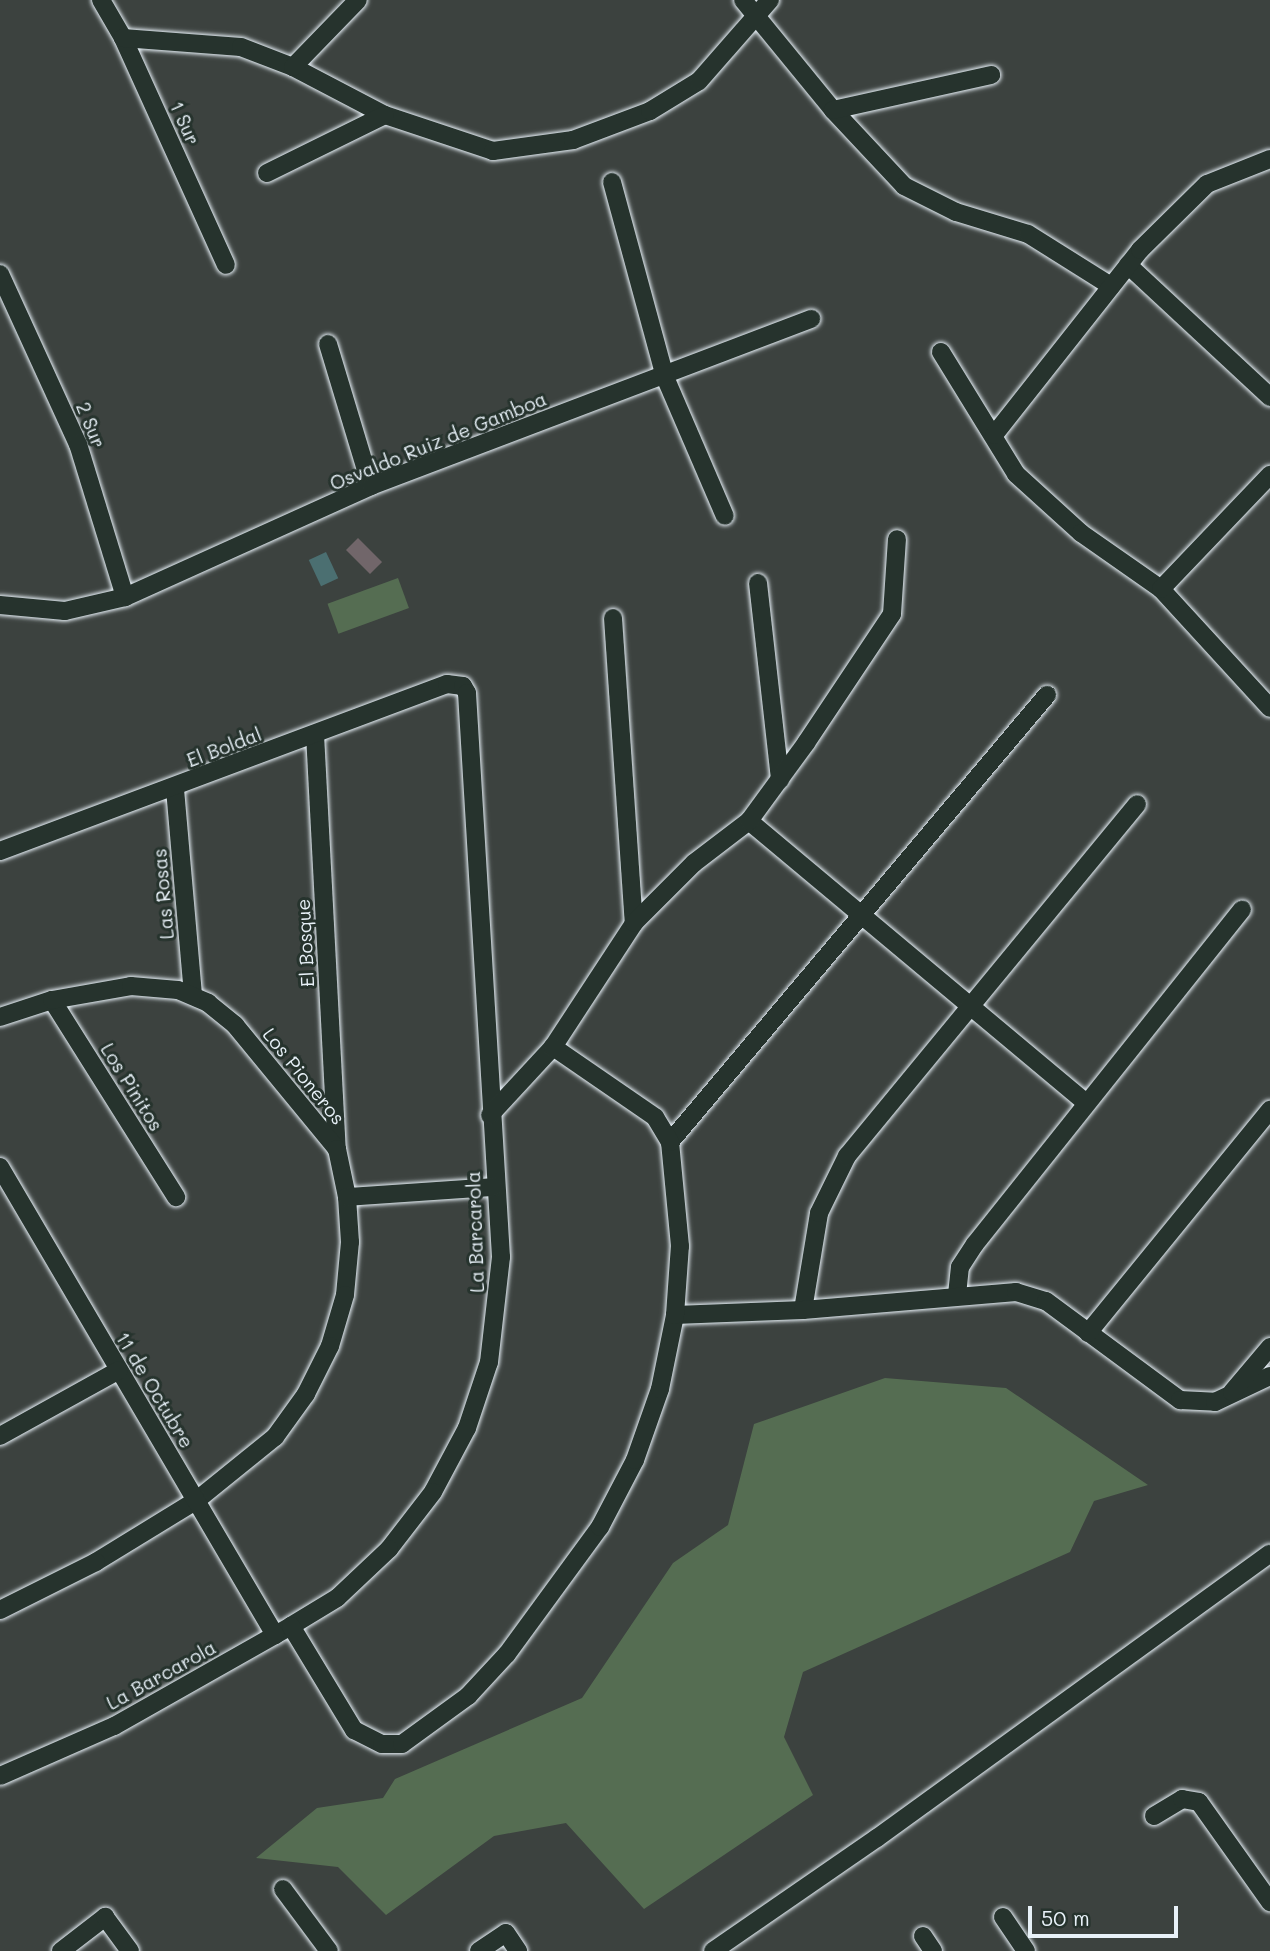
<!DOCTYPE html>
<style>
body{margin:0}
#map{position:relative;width:1270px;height:1951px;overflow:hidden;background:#3c423f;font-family:Mali,sans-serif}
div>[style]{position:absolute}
.green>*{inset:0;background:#556d52;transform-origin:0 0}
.water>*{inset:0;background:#4b6f71;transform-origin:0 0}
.building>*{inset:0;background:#71666a;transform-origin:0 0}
.roads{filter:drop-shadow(0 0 2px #e8f1f8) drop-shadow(0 0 2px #e8f1f8)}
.street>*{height:18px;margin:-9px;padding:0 9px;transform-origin:9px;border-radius:9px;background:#26332d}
span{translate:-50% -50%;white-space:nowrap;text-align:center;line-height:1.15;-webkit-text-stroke:6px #26332d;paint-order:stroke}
.street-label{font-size:19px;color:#e8f1f8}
.scale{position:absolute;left:1028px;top:1906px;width:150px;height:32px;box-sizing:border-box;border:4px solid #e8f1f8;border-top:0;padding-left:9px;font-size:21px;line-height:24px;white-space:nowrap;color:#e8f1f8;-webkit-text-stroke:5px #26332d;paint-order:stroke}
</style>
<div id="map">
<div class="green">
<div style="left:398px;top:578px;width:32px;height:75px;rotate:70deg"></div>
<div style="clip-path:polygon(885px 1378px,1006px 1388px,1148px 1485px,1094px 1501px,1070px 1552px,803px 1672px,784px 1737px,813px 1795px,644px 1909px,566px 1823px,494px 1836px,386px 1915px,338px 1867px,256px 1858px,317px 1808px,383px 1798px,395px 1779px,582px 1698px,673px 1563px,728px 1525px,754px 1424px)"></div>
</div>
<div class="water">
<div style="left:326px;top:552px;width:29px;height:19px;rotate:65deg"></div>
</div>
<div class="building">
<div style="left:358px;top:538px;width:34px;height:17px;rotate:45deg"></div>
</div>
<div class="roads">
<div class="street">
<div style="left:101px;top:0;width:44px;rotate:59.9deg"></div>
<div style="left:123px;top:38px;width:249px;rotate:65.6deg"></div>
<div style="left:743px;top:0;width:142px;rotate:50.7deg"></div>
<div style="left:833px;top:110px;width:104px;rotate:46.9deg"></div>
<div style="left:904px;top:186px;width:58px;rotate:26.6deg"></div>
<div style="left:956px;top:212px;width:75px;rotate:17deg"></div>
<div style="left:1028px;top:234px;width:98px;rotate:32.1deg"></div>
<div style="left:123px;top:38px;width:118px;rotate:4.4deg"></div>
<div style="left:241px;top:47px;width:56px;rotate:21deg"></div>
<div style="left:293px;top:67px;width:104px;rotate:27.6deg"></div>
<div style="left:385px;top:115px;width:114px;rotate:18.4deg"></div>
<div style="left:493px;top:151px;width:81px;rotate:-7.8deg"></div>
<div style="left:573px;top:140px;width:82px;rotate:-20.6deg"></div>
<div style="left:650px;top:111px;width:57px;rotate:-31.5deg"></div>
<div style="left:699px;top:81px;width:108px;rotate:-48.8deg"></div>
<div style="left:293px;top:67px;width:93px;rotate:-45.9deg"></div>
<div style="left:833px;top:110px;width:162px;rotate:-12.5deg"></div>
<div style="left:267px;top:173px;width:131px;rotate:-26.2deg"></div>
<div style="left:612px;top:182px;width:202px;rotate:74.8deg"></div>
<div style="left:665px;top:377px;width:151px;rotate:66.7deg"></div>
<div style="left:1128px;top:265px;width:194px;rotate:42.9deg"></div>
<div style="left:0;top:274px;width:187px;rotate:65.4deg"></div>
<div style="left:78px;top:444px;width:160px;rotate:72.9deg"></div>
<div style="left:328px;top:344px;width:148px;rotate:73.2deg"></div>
<div style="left:941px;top:352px;width:143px;rotate:58.4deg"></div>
<div style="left:1016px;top:474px;width:88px;rotate:42.2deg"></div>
<div style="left:1081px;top:533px;width:98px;rotate:35deg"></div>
<div style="left:1161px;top:589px;width:161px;rotate:47.5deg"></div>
<div style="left:994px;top:435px;width:236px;rotate:-51.7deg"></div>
<div style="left:1140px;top:250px;width:94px;rotate:-44.6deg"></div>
<div style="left:1207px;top:184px;width:68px;rotate:-21.6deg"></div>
<div style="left:758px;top:583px;width:198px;rotate:83.6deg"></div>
<div style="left:1161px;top:589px;width:158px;rotate:-46.3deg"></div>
<div style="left:0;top:605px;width:65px;rotate:5.3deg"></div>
<div style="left:65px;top:611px;width:62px;rotate:-13.1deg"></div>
<div style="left:125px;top:597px;width:270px;rotate:-24.3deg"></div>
<div style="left:371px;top:486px;width:471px;rotate:-20.8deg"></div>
<div style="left:613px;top:618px;width:306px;rotate:86.1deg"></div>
<div style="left:315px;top:734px;width:416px;rotate:87deg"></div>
<div style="left:175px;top:789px;width:207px;rotate:85deg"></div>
<div style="left:749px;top:821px;width:439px;rotate:39.9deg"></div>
<div style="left:0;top:851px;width:477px;rotate:-20.5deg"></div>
<div style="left:447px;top:684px;width:16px;rotate:7deg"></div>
<div style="left:463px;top:686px;width:8px;rotate:60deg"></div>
<div style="left:467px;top:693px;width:565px;rotate:86.55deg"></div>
<div style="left:501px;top:1257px;width:106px;rotate:96.5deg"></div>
<div style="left:489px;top:1362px;width:70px;rotate:108.4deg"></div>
<div style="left:467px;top:1428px;width:72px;rotate:118deg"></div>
<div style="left:433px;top:1492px;width:72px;rotate:127.7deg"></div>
<div style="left:389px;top:1549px;width:71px;rotate:136.7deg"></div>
<div style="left:337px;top:1598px;width:54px;rotate:148.7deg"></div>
<div style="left:291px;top:1626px;width:203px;rotate:150.5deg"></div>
<div style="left:114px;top:1726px;width:124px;rotate:156.3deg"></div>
<div style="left:52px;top:1000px;width:233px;rotate:57.8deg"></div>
<div style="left:0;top:1017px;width:55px;rotate:-18.1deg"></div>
<div style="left:52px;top:1000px;width:80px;rotate:-10deg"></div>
<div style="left:131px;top:986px;width:47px;rotate:4.9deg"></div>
<div style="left:178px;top:990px;width:33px;rotate:23deg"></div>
<div style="left:208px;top:1003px;width:35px;rotate:39deg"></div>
<div style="left:235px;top:1025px;width:161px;rotate:50.6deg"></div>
<div style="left:337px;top:1149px;width:49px;rotate:78.2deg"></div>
<div style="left:347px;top:1197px;width:45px;rotate:86.2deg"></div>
<div style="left:350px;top:1242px;width:53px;rotate:95.4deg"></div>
<div style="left:345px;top:1295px;width:53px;rotate:106.4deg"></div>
<div style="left:330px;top:1346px;width:54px;rotate:116.6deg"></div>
<div style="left:306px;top:1394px;width:53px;rotate:125.8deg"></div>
<div style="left:275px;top:1437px;width:100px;rotate:141.1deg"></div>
<div style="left:197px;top:1500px;width:119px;rotate:148.5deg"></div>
<div style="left:96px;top:1562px;width:107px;rotate:153.4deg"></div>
<div style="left:490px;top:1115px;width:93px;rotate:-47.2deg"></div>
<div style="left:553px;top:1047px;width:148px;rotate:-56.8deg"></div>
<div style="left:634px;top:923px;width:85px;rotate:-45deg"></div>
<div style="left:694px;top:863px;width:69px;rotate:-37.4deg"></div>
<div style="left:749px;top:821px;width:97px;rotate:-53.8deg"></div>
<div style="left:806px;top:743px;width:155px;rotate:-56.3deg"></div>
<div style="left:892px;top:614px;width:75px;rotate:-86.2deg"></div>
<div style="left:670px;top:1142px;width:585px;rotate:-49.86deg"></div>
<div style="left:0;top:1167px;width:543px;rotate:59.56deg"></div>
<div style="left:347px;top:1197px;width:147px;rotate:-3.9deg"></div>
<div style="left:957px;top:1295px;width:28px;rotate:-84deg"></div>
<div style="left:960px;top:1267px;width:27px;rotate:-57deg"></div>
<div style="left:975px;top:1244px;width:428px;rotate:-51.4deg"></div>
<div style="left:803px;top:1310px;width:98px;rotate:-80.6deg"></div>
<div style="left:819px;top:1213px;width:64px;rotate:-63.8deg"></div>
<div style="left:847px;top:1156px;width:456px;rotate:-50.5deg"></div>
<div style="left:675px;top:1315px;width:128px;rotate:-2.2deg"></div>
<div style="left:803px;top:1310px;width:214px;rotate:-4.8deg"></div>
<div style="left:1016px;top:1292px;width:31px;rotate:17deg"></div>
<div style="left:1046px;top:1301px;width:167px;rotate:36.5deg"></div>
<div style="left:1180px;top:1400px;width:35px;rotate:3deg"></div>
<div style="left:1215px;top:1402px;width:61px;rotate:-25.3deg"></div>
<div style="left:1088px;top:1333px;width:288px;rotate:-50.8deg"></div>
<div style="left:1232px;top:1392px;width:59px;rotate:-49.8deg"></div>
<div style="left:0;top:1436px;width:136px;rotate:-29deg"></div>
<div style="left:291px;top:1626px;width:122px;rotate:58.8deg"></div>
<div style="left:354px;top:1730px;width:31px;rotate:27deg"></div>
<div style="left:382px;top:1744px;width:20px"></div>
<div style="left:402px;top:1744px;width:82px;rotate:-36deg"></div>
<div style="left:468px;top:1696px;width:57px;rotate:-47.1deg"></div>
<div style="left:507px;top:1654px;width:157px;rotate:-53.8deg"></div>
<div style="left:600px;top:1527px;width:76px;rotate:-62.4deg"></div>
<div style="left:635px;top:1460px;width:75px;rotate:-70.6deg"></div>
<div style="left:660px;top:1389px;width:76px;rotate:-78.5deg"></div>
<div style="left:675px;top:1315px;width:69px;rotate:-85.9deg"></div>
<div style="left:680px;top:1246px;width:104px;rotate:-95.5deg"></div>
<div style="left:670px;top:1142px;width:29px;rotate:-121deg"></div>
<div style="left:655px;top:1117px;width:124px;rotate:-145.5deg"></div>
<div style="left:1154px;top:1816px;width:33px;rotate:-31deg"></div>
<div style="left:1182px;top:1799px;width:17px;rotate:10deg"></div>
<div style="left:1199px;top:1802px;width:123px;rotate:54.6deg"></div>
<div style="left:283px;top:1889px;width:77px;rotate:53.4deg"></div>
<div style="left:1003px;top:1917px;width:41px;rotate:55.9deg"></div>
<div style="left:923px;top:1936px;width:18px;rotate:56deg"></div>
<div style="left:61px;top:1951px;width:56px;rotate:-37.7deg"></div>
<div style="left:105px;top:1917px;width:42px;rotate:53.7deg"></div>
<div style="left:479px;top:1951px;width:32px;rotate:-34deg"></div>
<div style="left:506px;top:1933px;width:22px;rotate:56deg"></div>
<div style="left:713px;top:1951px;width:199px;rotate:-34.6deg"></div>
<div style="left:877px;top:1838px;width:485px;rotate:-35.9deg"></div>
</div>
</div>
<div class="street-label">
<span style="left:185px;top:123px;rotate:66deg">1 Sur</span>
<span style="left:91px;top:425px;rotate:68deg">2 Sur</span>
<span style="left:438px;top:441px;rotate:-22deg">Osvaldo Ruiz de Gamboa</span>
<span style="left:224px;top:747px;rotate:-21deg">El Boldal</span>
<span style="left:163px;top:894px;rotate:-95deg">Las Rosas</span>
<span style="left:305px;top:943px;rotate:-93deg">El Bosque</span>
<span style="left:304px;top:1076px;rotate:51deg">Los Pioneros</span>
<span style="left:132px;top:1087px;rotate:58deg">Los Pinitos</span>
<span style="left:475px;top:1232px;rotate:-92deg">La Barcarola</span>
<span style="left:155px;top:1390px;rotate:59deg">11 de Octubre</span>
<span style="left:161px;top:1675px;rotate:-29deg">La Barcarola</span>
</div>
<div class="scale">50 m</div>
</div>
